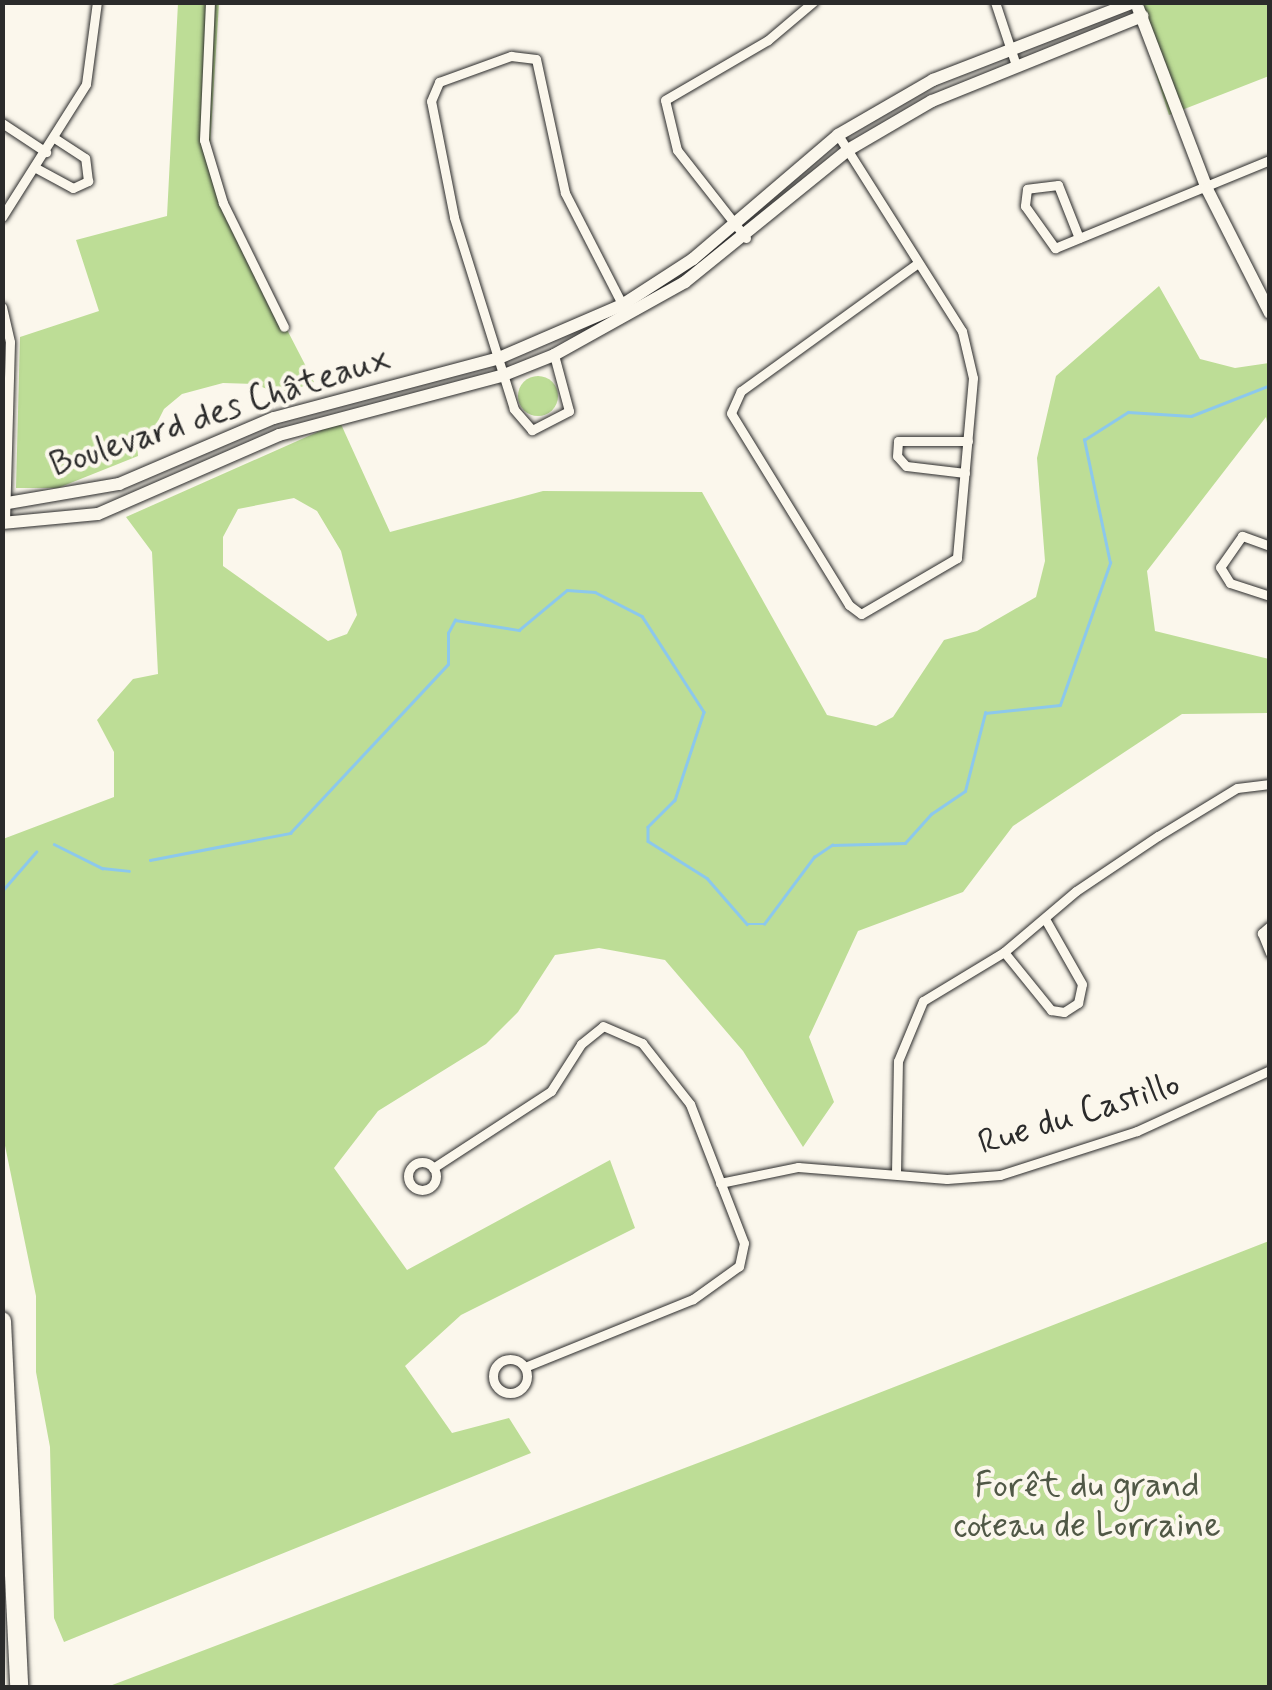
<!DOCTYPE html>
<meta charset="utf-8">
<style>
body{margin:0}
#map{position:relative;width:1272px;height:1690px;overflow:hidden;background:#fbf7ec;font-family:Mynerve,sans-serif}
div>[style]{position:absolute}
.green>*{inset:0;background:#bddd96}
.round{border-radius:50%}
.stream>*{height:2.5px;margin:-1.25px;padding:0 1.25px;transform-origin:1.25px;border-radius:1.25px;background:#8cc8ec}
.roads{filter:drop-shadow(0 0 2px #2b2b2b) drop-shadow(0 0 2px #2b2b2b)}
.street>*{height:9px;margin:-4.5px;padding:0 4.5px;transform-origin:4.5px;border-radius:4.5px;background:#fbf7ec}
.street>.ring{margin:-4.5px;padding:0;box-sizing:content-box;background:none;border:9px solid #fbf7ec;border-radius:50%}
.secondary>*{height:12px;margin:-6px;padding:0 6px;transform-origin:6px;border-radius:6px;background:#fbf7ec}
.highway>*{height:18px;margin:-9px;padding:0 9px;transform-origin:9px;border-radius:9px;background:#fbf7ec}
span{translate:-50% -50%;white-space:nowrap;text-align:center;line-height:1.15;-webkit-text-stroke:8px #fbf7ec;paint-order:stroke}
.street-label{font-size:35px;color:#2b2b2b}
.park-label{font-size:35px;color:#505846}
.frame{position:absolute;inset:0;border:5px solid #2b2b2b;pointer-events:none}
</style>
<div id="map">
<div class="green">
<div style="clip-path:polygon(178px 3px,219px 3px,209px 162px,221px 202px,314px 382px,281px 395px,255px 384px,223px 383px,182px 394px,164px 409px,147px 443px,137px 444px,138px 456px,58px 488px,16px 488px,20px 337px,99px 311px,76px 240px,167px 216px)"></div>
<div style="clip-path:polygon(1133px 3px,1269px 3px,1269px 76px,1169px 115px)"></div>
<div style="clip-path:polygon(evenodd,1159px 286px,1200px 359px,1235px 368px,1269px 363px,1269px 435px,1266px 417px,1147px 571px,1155px 631px,1269px 659px,1269px 713px,1182px 714px,1013px 826px,963px 892px,858px 931px,809px 1037px,834px 1102px,803px 1147px,743px 1051px,665px 960px,599px 948px,555px 955px,518px 1012px,486px 1044px,378px 1111px,334px 1168px,407px 1270px,610px 1160px,635px 1228px,461px 1315px,405px 1366px,452px 1433px,509px 1418px,531px 1453px,64px 1642px,54px 1618px,50px 1447px,36px 1372px,36px 1296px,3px 1136px,3px 839px,114px 797px,114px 752px,97px 720px,133px 679px,158px 674px,152px 552px,126px 517px,340px 422px,390px 532px,543px 491px,702px 492px,827px 715px,876px 726px,893px 717px,944px 640px,977px 631px,1036px 597px,1045px 561px,1037px 458px,1056px 376px,1159px 286px,294px 498px,317px 511px,341px 551px,357px 615px,347px 634px,328px 641px,223px 566px,223px 537px,238px 509px,294px 498px)"></div>
<div class="round" style="left:518px;top:376px;width:40px;height:40px"></div>
<div style="clip-path:polygon(1269px 1241px,1269px 1687px,107px 1687px,748px 1444px)"></div>
</div>
<div class="stream">
<div style="left:54px;top:844px;width:54px;rotate:26.6deg"></div>
<div style="left:102px;top:868px;width:27px;rotate:6deg"></div>
<div style="left:150px;top:860px;width:143px;rotate:-10.9deg"></div>
<div style="left:290px;top:833px;width:231px;rotate:-46.9deg"></div>
<div style="left:448px;top:664px;width:31px;rotate:-90deg"></div>
<div style="left:448px;top:633px;width:15px;rotate:-62deg"></div>
<div style="left:455px;top:620px;width:65px;rotate:8.9deg"></div>
<div style="left:519px;top:630px;width:62px;rotate:-39.8deg"></div>
<div style="left:567px;top:590px;width:28px;rotate:4deg"></div>
<div style="left:595px;top:592px;width:53px;rotate:27.1deg"></div>
<div style="left:642px;top:616px;width:114px;rotate:57.1deg"></div>
<div style="left:704px;top:712px;width:93px;rotate:108.2deg"></div>
<div style="left:675px;top:800px;width:38px;rotate:135deg"></div>
<div style="left:648px;top:827px;width:14px;rotate:90deg"></div>
<div style="left:648px;top:841px;width:70px;rotate:32.1deg"></div>
<div style="left:707px;top:878px;width:61px;rotate:49deg"></div>
<div style="left:747px;top:924px;width:17px"></div>
<div style="left:764px;top:924px;width:84px;rotate:-53.3deg"></div>
<div style="left:814px;top:857px;width:22px;rotate:-34deg"></div>
<div style="left:832px;top:845px;width:73px;rotate:-1.6deg"></div>
<div style="left:905px;top:843px;width:39px;rotate:-48deg"></div>
<div style="left:931px;top:814px;width:41px;rotate:-34.1deg"></div>
<div style="left:965px;top:791px;width:81px;rotate:-75.6deg"></div>
<div style="left:985px;top:713px;width:75px;rotate:-6.1deg"></div>
<div style="left:1060px;top:705px;width:151px;rotate:-70.6deg"></div>
<div style="left:1110px;top:563px;width:126px;rotate:-101.9deg"></div>
<div style="left:1084px;top:440px;width:52px;rotate:-32.5deg"></div>
<div style="left:1128px;top:412px;width:63px;rotate:3.6deg"></div>
<div style="left:1191px;top:416px;width:85px;rotate:-21.4deg"></div>
<div style="left:2px;top:891px;width:52px;rotate:-48.9deg"></div>
</div>
<div class="roads">
<div class="street">
<div style="left:210px;top:2px;width:138px;rotate:92.5deg"></div>
<div style="left:204px;top:140px;width:66px;rotate:73.2deg"></div>
<div style="left:223px;top:203px;width:138px;rotate:63.8deg"></div>
<div style="left:995px;top:2px;width:63px;rotate:71.6deg"></div>
<div style="left:2px;top:123px;width:53px;rotate:33.4deg"></div>
<div style="left:838px;top:135px;width:232px;rotate:57.7deg"></div>
<div style="left:962px;top:331px;width:48px;rotate:76.8deg"></div>
<div style="left:973px;top:378px;width:181px;rotate:95.1deg"></div>
<div style="left:957px;top:558px;width:111px;rotate:149.7deg"></div>
<div style="left:861px;top:614px;width:15px;rotate:-143deg"></div>
<div style="left:849px;top:605px;width:225px;rotate:-121.6deg"></div>
<div style="left:731px;top:413px;width:24px;rotate:-66deg"></div>
<div style="left:741px;top:391px;width:218px;rotate:-35.9deg"></div>
<div style="left:36px;top:168px;width:42px;rotate:28.4deg"></div>
<div style="left:73px;top:188px;width:17px;rotate:-25deg"></div>
<div style="left:88px;top:181px;width:23px;rotate:-97deg"></div>
<div style="left:85px;top:158px;width:37px;rotate:-147deg"></div>
<div style="left:2px;top:217px;width:157px;rotate:-57.7deg"></div>
<div style="left:86px;top:84px;width:83px;rotate:-82.4deg"></div>
<div style="left:746px;top:238px;width:112px;rotate:-128.1deg"></div>
<div style="left:677px;top:150px;width:51px;rotate:-103.5deg"></div>
<div style="left:665px;top:100px;width:119px;rotate:-30.2deg"></div>
<div style="left:768px;top:40px;width:59px;rotate:-40.2deg"></div>
<div style="left:1079px;top:238px;width:57px;rotate:-111.6deg"></div>
<div style="left:1058px;top:185px;width:31px;rotate:173deg"></div>
<div style="left:1027px;top:189px;width:17px;rotate:97deg"></div>
<div style="left:1025px;top:206px;width:52px;rotate:54.5deg"></div>
<div style="left:1055px;top:248px;width:232px;rotate:-22.3deg"></div>
<div style="left:2px;top:307px;width:36px;rotate:77deg"></div>
<div style="left:10px;top:342px;width:181px;rotate:91.6deg"></div>
<div style="left:554px;top:355px;width:58px;rotate:75deg"></div>
<div style="left:569px;top:411px;width:42px;rotate:152.8deg"></div>
<div style="left:532px;top:430px;width:28px;rotate:-131deg"></div>
<div style="left:514px;top:409px;width:201px;rotate:-107.4deg"></div>
<div style="left:454px;top:217px;width:118px;rotate:-101.2deg"></div>
<div style="left:431px;top:101px;width:21px;rotate:-67deg"></div>
<div style="left:439px;top:82px;width:77px;rotate:-19.9deg"></div>
<div style="left:511px;top:56px;width:25px;rotate:7deg"></div>
<div style="left:536px;top:59px;width:137px;rotate:77.8deg"></div>
<div style="left:565px;top:193px;width:127px;rotate:62.8deg"></div>
<div style="left:965px;top:473px;width:59px;rotate:-173.2deg"></div>
<div style="left:906px;top:466px;width:13px;rotate:-132deg"></div>
<div style="left:897px;top:456px;width:15px;rotate:-86deg"></div>
<div style="left:898px;top:441px;width:70px"></div>
<div style="left:1270px;top:546px;width:30px;rotate:-160deg"></div>
<div style="left:1242px;top:536px;width:38px;rotate:125deg"></div>
<div style="left:1220px;top:567px;width:19px;rotate:58deg"></div>
<div style="left:1230px;top:583px;width:42px;rotate:18deg"></div>
<div style="left:1270px;top:926px;width:11px;rotate:139deg"></div>
<div style="left:1262px;top:933px;width:22px;rotate:68deg"></div>
<div style="left:1004px;top:952px;width:75px;rotate:51deg"></div>
<div style="left:1051px;top:1010px;width:13px;rotate:9deg"></div>
<div style="left:1064px;top:1012px;width:17px;rotate:-33deg"></div>
<div style="left:1078px;top:1003px;width:19px;rotate:-78deg"></div>
<div style="left:1082px;top:984px;width:75px;rotate:-119.6deg"></div>
<div class="ring" style="left:408px;top:1162px;width:19px;height:19px"></div>
<div style="left:433px;top:1168px;width:141px;rotate:-33.1deg"></div>
<div style="left:551px;top:1091px;width:56px;rotate:-57.4deg"></div>
<div style="left:581px;top:1044px;width:28px;rotate:-39deg"></div>
<div style="left:603px;top:1026px;width:43px;rotate:23.6deg"></div>
<div style="left:642px;top:1043px;width:78px;rotate:51.8deg"></div>
<div style="left:690px;top:1104px;width:149px;rotate:68.8deg"></div>
<div style="left:744px;top:1243px;width:24px;rotate:102deg"></div>
<div style="left:739px;top:1266px;width:57px;rotate:144.3deg"></div>
<div style="left:693px;top:1299px;width:181px;rotate:158deg"></div>
<div style="left:896px;top:1174px;width:113px;rotate:-89deg"></div>
<div style="left:898px;top:1061px;width:65px;rotate:-67.4deg"></div>
<div style="left:923px;top:1001px;width:95px;rotate:-31.2deg"></div>
<div style="left:1004px;top:952px;width:94px;rotate:-40.3deg"></div>
<div style="left:1076px;top:891px;width:99px;rotate:-33.9deg"></div>
<div style="left:1158px;top:836px;width:92px;rotate:-31.3deg"></div>
<div style="left:1237px;top:788px;width:33px;rotate:-7deg"></div>
<div style="left:720px;top:1183px;width:80px;rotate:-11.6deg"></div>
<div style="left:798px;top:1167px;width:149px;rotate:4.6deg"></div>
<div style="left:947px;top:1179px;width:53px;rotate:-4.3deg"></div>
<div style="left:1000px;top:1175px;width:144px;rotate:-17.8deg"></div>
<div style="left:1137px;top:1131px;width:146px;rotate:-24.6deg"></div>
<div class="ring" style="left:493px;top:1359px;width:25px;height:25px"></div>
</div>
<div class="secondary">
<div style="left:1138px;top:8px;width:194px;rotate:69.1deg"></div>
<div style="left:1207px;top:189px;width:139px;rotate:63.1deg"></div>
<div style="left:2px;top:504px;width:119px;rotate:-9.7deg"></div>
<div style="left:119px;top:484px;width:168px;rotate:-23.1deg"></div>
<div style="left:274px;top:418px;width:233px;rotate:-14.9deg"></div>
<div style="left:499px;top:358px;width:134px;rotate:-23.3deg"></div>
<div style="left:622px;top:305px;width:85px;rotate:-32.9deg"></div>
<div style="left:693px;top:259px;width:191px;rotate:-40.5deg"></div>
<div style="left:838px;top:135px;width:110px;rotate:-30.1deg"></div>
<div style="left:933px;top:80px;width:216px;rotate:-21.2deg"></div>
<div style="left:2px;top:523px;width:96px;rotate:-5.4deg"></div>
<div style="left:98px;top:514px;width:197px;rotate:-23.6deg"></div>
<div style="left:279px;top:435px;width:233px;rotate:-14.9deg"></div>
<div style="left:504px;top:375px;width:54px;rotate:-21.8deg"></div>
<div style="left:554px;top:355px;width:150px;rotate:-29.1deg"></div>
<div style="left:685px;top:282px;width:210px;rotate:-39deg"></div>
<div style="left:848px;top:150px;width:97px;rotate:-30.3deg"></div>
<div style="left:932px;top:101px;width:227px;rotate:-22deg"></div>
</div>
<div class="highway">
<div style="left:2px;top:1321px;width:367px;rotate:87.3deg"></div>
</div>
</div>
<div class="street-label">
<span style="left:220px;top:412px;rotate:-18deg">Boulevard des Châteaux</span>
<span style="left:1079px;top:1114px;rotate:-17deg">Rue du Castillo</span>
</div>
<div class="park-label">
<span style="left:1087px;top:1506px">Forêt du grand<br>coteau de Lorraine</span>
</div>
<div class="frame"></div>
</div>
